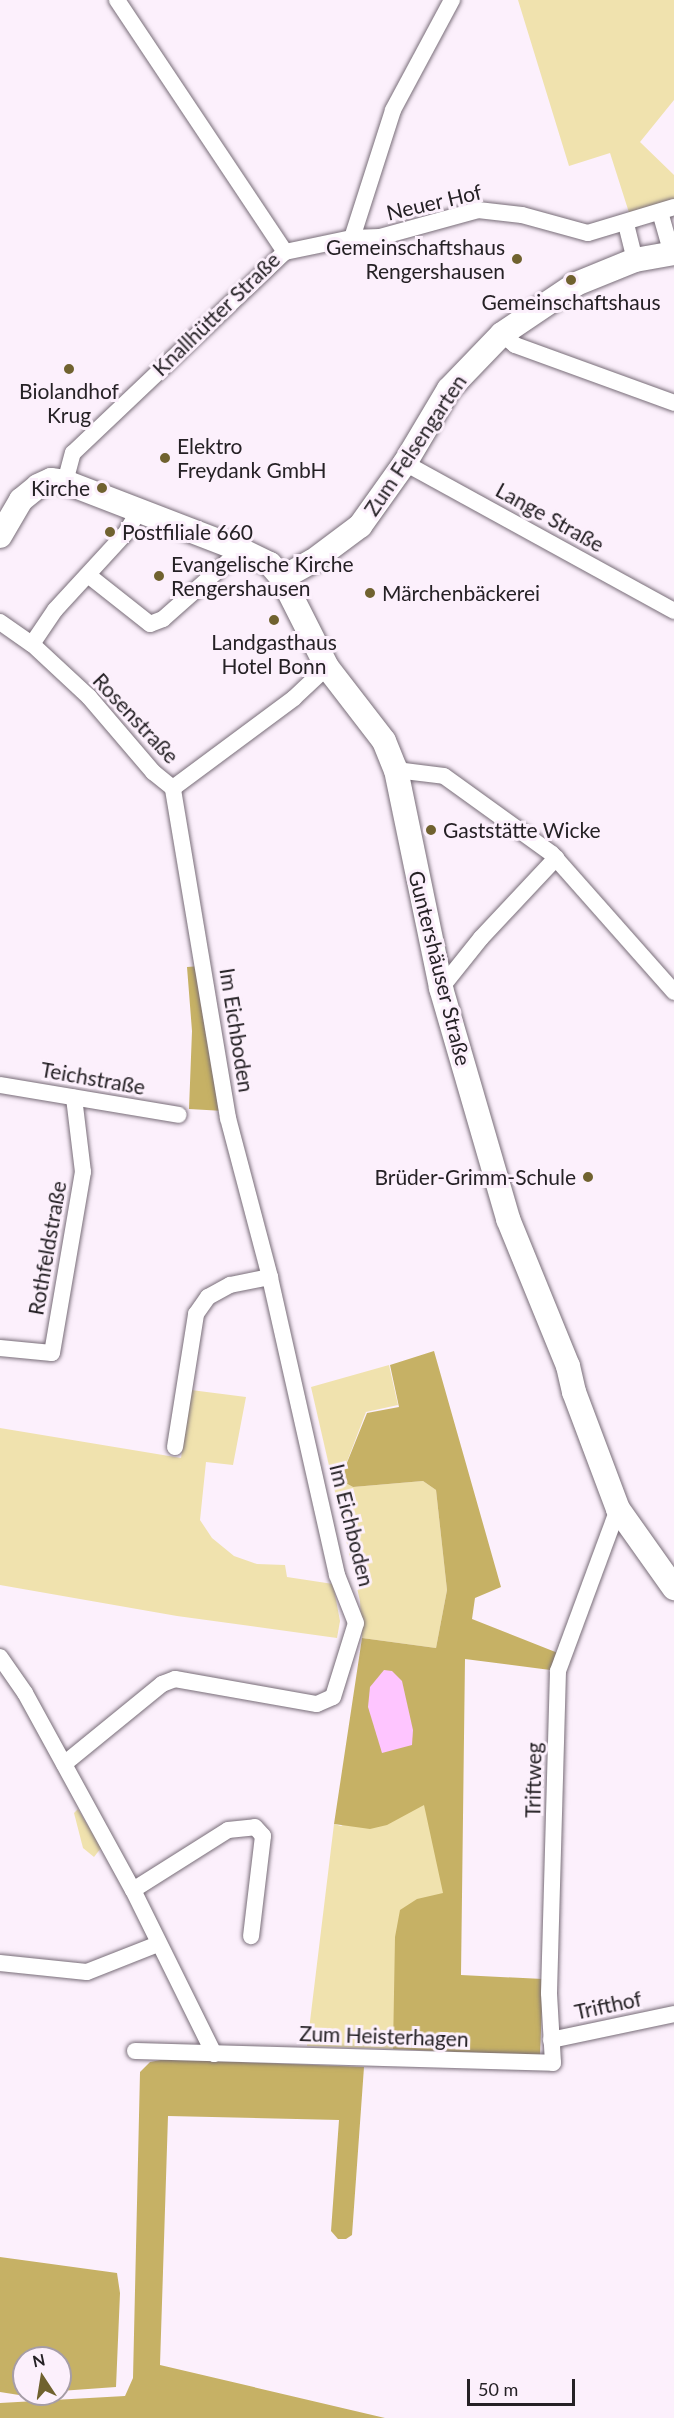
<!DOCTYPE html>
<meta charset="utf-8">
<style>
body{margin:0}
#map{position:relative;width:674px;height:2418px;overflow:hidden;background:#fcf0fc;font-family:Lato,sans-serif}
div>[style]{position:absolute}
.green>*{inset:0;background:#f0e2ae}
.forest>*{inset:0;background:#c6b165}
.water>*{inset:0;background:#fec5ff}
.roads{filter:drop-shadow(0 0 2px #786d78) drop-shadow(0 0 2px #786d78)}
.street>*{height:16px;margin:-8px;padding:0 8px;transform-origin:8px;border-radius:8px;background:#fff}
.secondary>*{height:24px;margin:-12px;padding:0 12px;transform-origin:12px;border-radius:12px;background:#fff}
.dots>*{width:16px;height:16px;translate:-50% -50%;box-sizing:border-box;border:3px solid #fcf0fc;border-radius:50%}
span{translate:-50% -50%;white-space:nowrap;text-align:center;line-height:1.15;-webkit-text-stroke:6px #fcf0fc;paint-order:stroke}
.street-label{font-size:21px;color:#252125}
.poi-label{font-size:21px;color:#252125}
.right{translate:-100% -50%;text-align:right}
.left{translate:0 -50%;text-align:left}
.north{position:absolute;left:12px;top:2346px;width:60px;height:60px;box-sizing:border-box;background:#fcf0fc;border:2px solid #a69da6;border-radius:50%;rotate:348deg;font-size:16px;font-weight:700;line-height:24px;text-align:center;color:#252125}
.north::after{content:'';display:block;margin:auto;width:21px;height:27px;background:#70622f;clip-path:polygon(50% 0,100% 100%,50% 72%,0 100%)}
.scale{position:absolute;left:467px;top:2379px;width:108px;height:27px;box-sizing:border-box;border:3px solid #252125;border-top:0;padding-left:8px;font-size:18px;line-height:21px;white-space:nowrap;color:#252125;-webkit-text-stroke:4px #fcf0fc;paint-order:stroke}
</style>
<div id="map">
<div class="green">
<div style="clip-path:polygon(518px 0,674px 0,674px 100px,640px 142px,674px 175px,674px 207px,632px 222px,610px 153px,569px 166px)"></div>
<div style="clip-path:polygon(389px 1365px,398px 1405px,366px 1412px,340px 1480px,353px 1487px,423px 1481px,436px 1490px,447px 1590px,436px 1648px,362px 1638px,360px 1601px,311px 1387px)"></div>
<div style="clip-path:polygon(191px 1390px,246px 1397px,233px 1465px,206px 1462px,200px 1520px,212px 1538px,234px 1556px,257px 1564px,285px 1565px,287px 1577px,333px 1584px,340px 1621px,337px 1638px,177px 1616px,0 1585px,0 1428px,181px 1458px)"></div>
<div style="clip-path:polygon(460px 1757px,458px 1977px,393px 2043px,393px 2049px,307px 2046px,334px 1824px,341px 1826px)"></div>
<div style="clip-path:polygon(78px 1809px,101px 1848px,94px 1857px,83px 1848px,74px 1813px)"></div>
</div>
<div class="forest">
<div style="clip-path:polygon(201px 966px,224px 1111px,189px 1109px,192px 1031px,187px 967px)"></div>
<div style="clip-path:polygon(434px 1351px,501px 1587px,475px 1598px,472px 1619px,563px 1655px,558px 1671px,465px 1659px,461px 1975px,543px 1979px,540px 2056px,393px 2049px,395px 1937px,400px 1910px,417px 1899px,443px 1893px,424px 1805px,387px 1825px,370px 1829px,334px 1824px,362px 1638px,436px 1648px,447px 1590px,436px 1490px,423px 1481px,353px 1487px,340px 1480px,367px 1413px,399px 1407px,390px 1365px)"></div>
<div style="clip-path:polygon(166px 2059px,364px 2067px,352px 2235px,346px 2239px,338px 2239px,331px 2231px,339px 2120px,168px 2116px,160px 2365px,385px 2418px,0 2418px,0 2403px,125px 2396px,133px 2378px,140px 2072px,150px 2062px)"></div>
<div style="clip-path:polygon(0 2257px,117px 2273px,120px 2293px,116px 2387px,60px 2391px,60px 2358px,24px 2358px,24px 2394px,30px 2394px,19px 2395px,0 2392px)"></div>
</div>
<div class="water">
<div style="clip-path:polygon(384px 1670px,392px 1671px,402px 1681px,413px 1730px,412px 1745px,382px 1753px,368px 1707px,370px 1687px)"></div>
</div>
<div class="roads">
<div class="street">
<div style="left:117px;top:0;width:303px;rotate:56.3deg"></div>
<div style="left:660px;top:212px;width:44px;rotate:74.1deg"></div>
<div style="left:626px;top:224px;width:37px;rotate:76deg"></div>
<div style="left:352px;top:238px;width:134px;rotate:-72.2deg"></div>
<div style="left:393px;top:110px;width:125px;rotate:-61.8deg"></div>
<div style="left:285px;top:252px;width:68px;rotate:-11.8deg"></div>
<div style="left:352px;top:238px;width:28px;rotate:-2deg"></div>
<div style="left:380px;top:237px;width:102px;rotate:-15.4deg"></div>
<div style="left:478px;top:210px;width:44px;rotate:6.5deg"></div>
<div style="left:522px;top:215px;width:68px;rotate:15.3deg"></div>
<div style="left:588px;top:233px;width:90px;rotate:-16.8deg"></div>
<div style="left:502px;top:334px;width:17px;rotate:40deg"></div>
<div style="left:515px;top:345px;width:169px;rotate:20deg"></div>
<div style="left:405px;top:463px;width:307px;rotate:28.8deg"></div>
<div style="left:65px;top:482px;width:30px;rotate:-75deg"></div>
<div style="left:73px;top:453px;width:292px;rotate:-43.5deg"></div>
<div style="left:88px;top:575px;width:79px;rotate:38.3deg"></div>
<div style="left:150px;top:624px;width:14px;rotate:-21deg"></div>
<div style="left:163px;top:619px;width:104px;rotate:-41.5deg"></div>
<div style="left:0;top:622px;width:39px;rotate:35deg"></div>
<div style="left:32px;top:644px;width:78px;rotate:42.9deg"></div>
<div style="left:89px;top:697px;width:99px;rotate:49.5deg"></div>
<div style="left:153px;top:772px;width:26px;rotate:39deg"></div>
<div style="left:32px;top:644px;width:41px;rotate:-55.9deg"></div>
<div style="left:55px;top:610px;width:103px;rotate:-47.4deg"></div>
<div style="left:125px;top:534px;width:26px;rotate:-59deg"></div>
<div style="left:396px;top:770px;width:48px;rotate:7.1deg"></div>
<div style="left:444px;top:776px;width:133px;rotate:35.8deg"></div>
<div style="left:552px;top:854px;width:184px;rotate:48.5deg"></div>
<div style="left:173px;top:788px;width:151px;rotate:-36.6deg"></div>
<div style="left:294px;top:698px;width:45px;rotate:-43.2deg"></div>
<div style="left:441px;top:988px;width:64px;rotate:-51.3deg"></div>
<div style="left:481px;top:938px;width:110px;rotate:-46.8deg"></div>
<div style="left:0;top:1085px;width:181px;rotate:9.5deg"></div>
<div style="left:0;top:1348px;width:52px;rotate:5.5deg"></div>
<div style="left:52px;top:1353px;width:184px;rotate:-80.3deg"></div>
<div style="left:83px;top:1172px;width:75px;rotate:-96.9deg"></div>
<div style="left:175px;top:1447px;width:135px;rotate:-81deg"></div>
<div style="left:196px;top:1314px;width:21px;rotate:-55deg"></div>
<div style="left:208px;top:1297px;width:25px;rotate:-29deg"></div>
<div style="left:230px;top:1285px;width:41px;rotate:-11.3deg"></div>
<div style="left:0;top:1657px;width:44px;rotate:55.2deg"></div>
<div style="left:25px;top:1693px;width:225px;rotate:61.3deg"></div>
<div style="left:133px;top:1890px;width:183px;rotate:63.7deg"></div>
<div style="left:64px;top:1764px;width:127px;rotate:-39.2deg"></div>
<div style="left:162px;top:1684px;width:14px;rotate:-21deg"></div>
<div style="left:175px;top:1679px;width:144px;rotate:10deg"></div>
<div style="left:317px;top:1704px;width:17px;rotate:-24deg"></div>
<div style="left:333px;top:1697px;width:77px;rotate:-72.7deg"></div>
<div style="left:356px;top:1623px;width:52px;rotate:-111.6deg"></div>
<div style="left:337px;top:1575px;width:305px;rotate:-102.7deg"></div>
<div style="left:270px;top:1277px;width:164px;rotate:-104.8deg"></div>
<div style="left:228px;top:1118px;width:335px;rotate:-99.5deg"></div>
<div style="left:133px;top:1890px;width:112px;rotate:-32.3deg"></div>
<div style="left:228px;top:1830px;width:27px;rotate:-6deg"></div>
<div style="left:255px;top:1827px;width:12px;rotate:48deg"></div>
<div style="left:263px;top:1836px;width:101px;rotate:96.8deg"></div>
<div style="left:0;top:1963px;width:87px;rotate:5.9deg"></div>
<div style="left:87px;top:1972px;width:76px;rotate:-21.5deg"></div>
<div style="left:551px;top:2040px;width:126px;rotate:-11.9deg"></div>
<div style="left:135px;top:2051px;width:418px;rotate:1.6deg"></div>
<div style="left:553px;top:2063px;width:70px;rotate:-93.3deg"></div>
<div style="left:549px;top:1993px;width:322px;rotate:-88.4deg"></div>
<div style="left:558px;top:1671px;width:173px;rotate:-69.7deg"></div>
</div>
<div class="secondary">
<div style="left:0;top:536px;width:42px;rotate:-59.7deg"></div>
<div style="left:21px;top:500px;width:22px;rotate:-39deg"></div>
<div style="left:38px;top:486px;width:14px;rotate:-25deg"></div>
<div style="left:51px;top:480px;width:14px;rotate:8deg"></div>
<div style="left:65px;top:482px;width:189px;rotate:21.1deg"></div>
<div style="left:241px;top:550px;width:32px;rotate:26deg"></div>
<div style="left:270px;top:564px;width:18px;rotate:49deg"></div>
<div style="left:282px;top:578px;width:100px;rotate:63.2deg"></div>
<div style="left:327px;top:667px;width:93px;rotate:52.4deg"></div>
<div style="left:384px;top:741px;width:31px;rotate:68deg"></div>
<div style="left:396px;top:770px;width:223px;rotate:78.3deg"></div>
<div style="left:441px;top:988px;width:241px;rotate:73.8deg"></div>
<div style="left:508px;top:1219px;width:159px;rotate:67.8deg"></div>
<div style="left:568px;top:1366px;width:27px;rotate:77deg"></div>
<div style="left:574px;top:1392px;width:125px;rotate:69.4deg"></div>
<div style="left:618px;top:1509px;width:97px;rotate:54.7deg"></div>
<div style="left:282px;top:578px;width:35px;rotate:-29deg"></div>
<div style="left:313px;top:561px;width:59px;rotate:-36.7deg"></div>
<div style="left:360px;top:526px;width:77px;rotate:-54.5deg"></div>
<div style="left:405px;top:463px;width:86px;rotate:-59.3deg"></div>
<div style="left:449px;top:389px;width:76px;rotate:-46.1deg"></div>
<div style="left:502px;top:334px;width:89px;rotate:-34deg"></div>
<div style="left:576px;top:284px;width:64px;rotate:-22.1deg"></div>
<div style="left:635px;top:260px;width:40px;rotate:-10deg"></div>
</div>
</div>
<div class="dots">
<div style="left:517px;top:259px;background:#70622f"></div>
<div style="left:571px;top:280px;background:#70622f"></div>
<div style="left:69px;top:369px;background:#70622f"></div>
<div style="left:165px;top:458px;background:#70622f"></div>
<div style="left:102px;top:488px;background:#70622f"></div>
<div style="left:110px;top:532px;background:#70622f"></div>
<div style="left:159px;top:576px;background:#70622f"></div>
<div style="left:370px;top:593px;background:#70622f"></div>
<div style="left:274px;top:620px;background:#70622f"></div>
<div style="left:431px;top:830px;background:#70622f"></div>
<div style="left:588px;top:1177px;background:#70622f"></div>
</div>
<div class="street-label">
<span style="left:434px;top:202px;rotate:-13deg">Neuer Hof</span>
<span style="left:216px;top:314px;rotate:-44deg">Knallhütter Straße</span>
<span style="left:415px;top:445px;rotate:-56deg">Zum Felsengarten</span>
<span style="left:550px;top:517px;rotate:29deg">Lange Straße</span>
<span style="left:136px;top:718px;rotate:47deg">Rosenstraße</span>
<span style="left:440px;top:968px;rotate:76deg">Guntershäuser Straße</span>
<span style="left:237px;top:1030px;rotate:81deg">Im Eichboden</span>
<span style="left:93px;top:1078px;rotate:10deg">Teichstraße</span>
<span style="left:47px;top:1248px;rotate:-80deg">Rothfeldstraße</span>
<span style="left:352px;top:1525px;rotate:76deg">Im Eichboden</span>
<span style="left:533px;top:1780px;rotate:-89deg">Triftweg</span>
<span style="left:608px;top:2005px;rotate:-12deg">Trifthof</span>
<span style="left:384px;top:2036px;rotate:2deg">Zum Heisterhagen</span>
</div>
<div class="poi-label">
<span class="right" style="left:505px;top:259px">Gemeinschaftshaus<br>Rengershausen</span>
<span style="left:571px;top:302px">Gemeinschaftshaus</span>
<span style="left:69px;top:403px">Biolandhof<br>Krug</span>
<span class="left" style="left:177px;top:458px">Elektro<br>Freydank GmbH</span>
<span class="right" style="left:90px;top:488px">Kirche</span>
<span class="left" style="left:122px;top:532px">Postfiliale 660</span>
<span class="left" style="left:171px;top:576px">Evangelische Kirche<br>Rengershausen</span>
<span class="left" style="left:382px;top:593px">Märchenbäckerei</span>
<span style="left:274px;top:654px">Landgasthaus<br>Hotel Bonn</span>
<span class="left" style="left:443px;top:830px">Gaststätte Wicke</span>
<span class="right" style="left:576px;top:1177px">Brüder-Grimm-Schule</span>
</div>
<div class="north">N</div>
<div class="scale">50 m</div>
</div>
